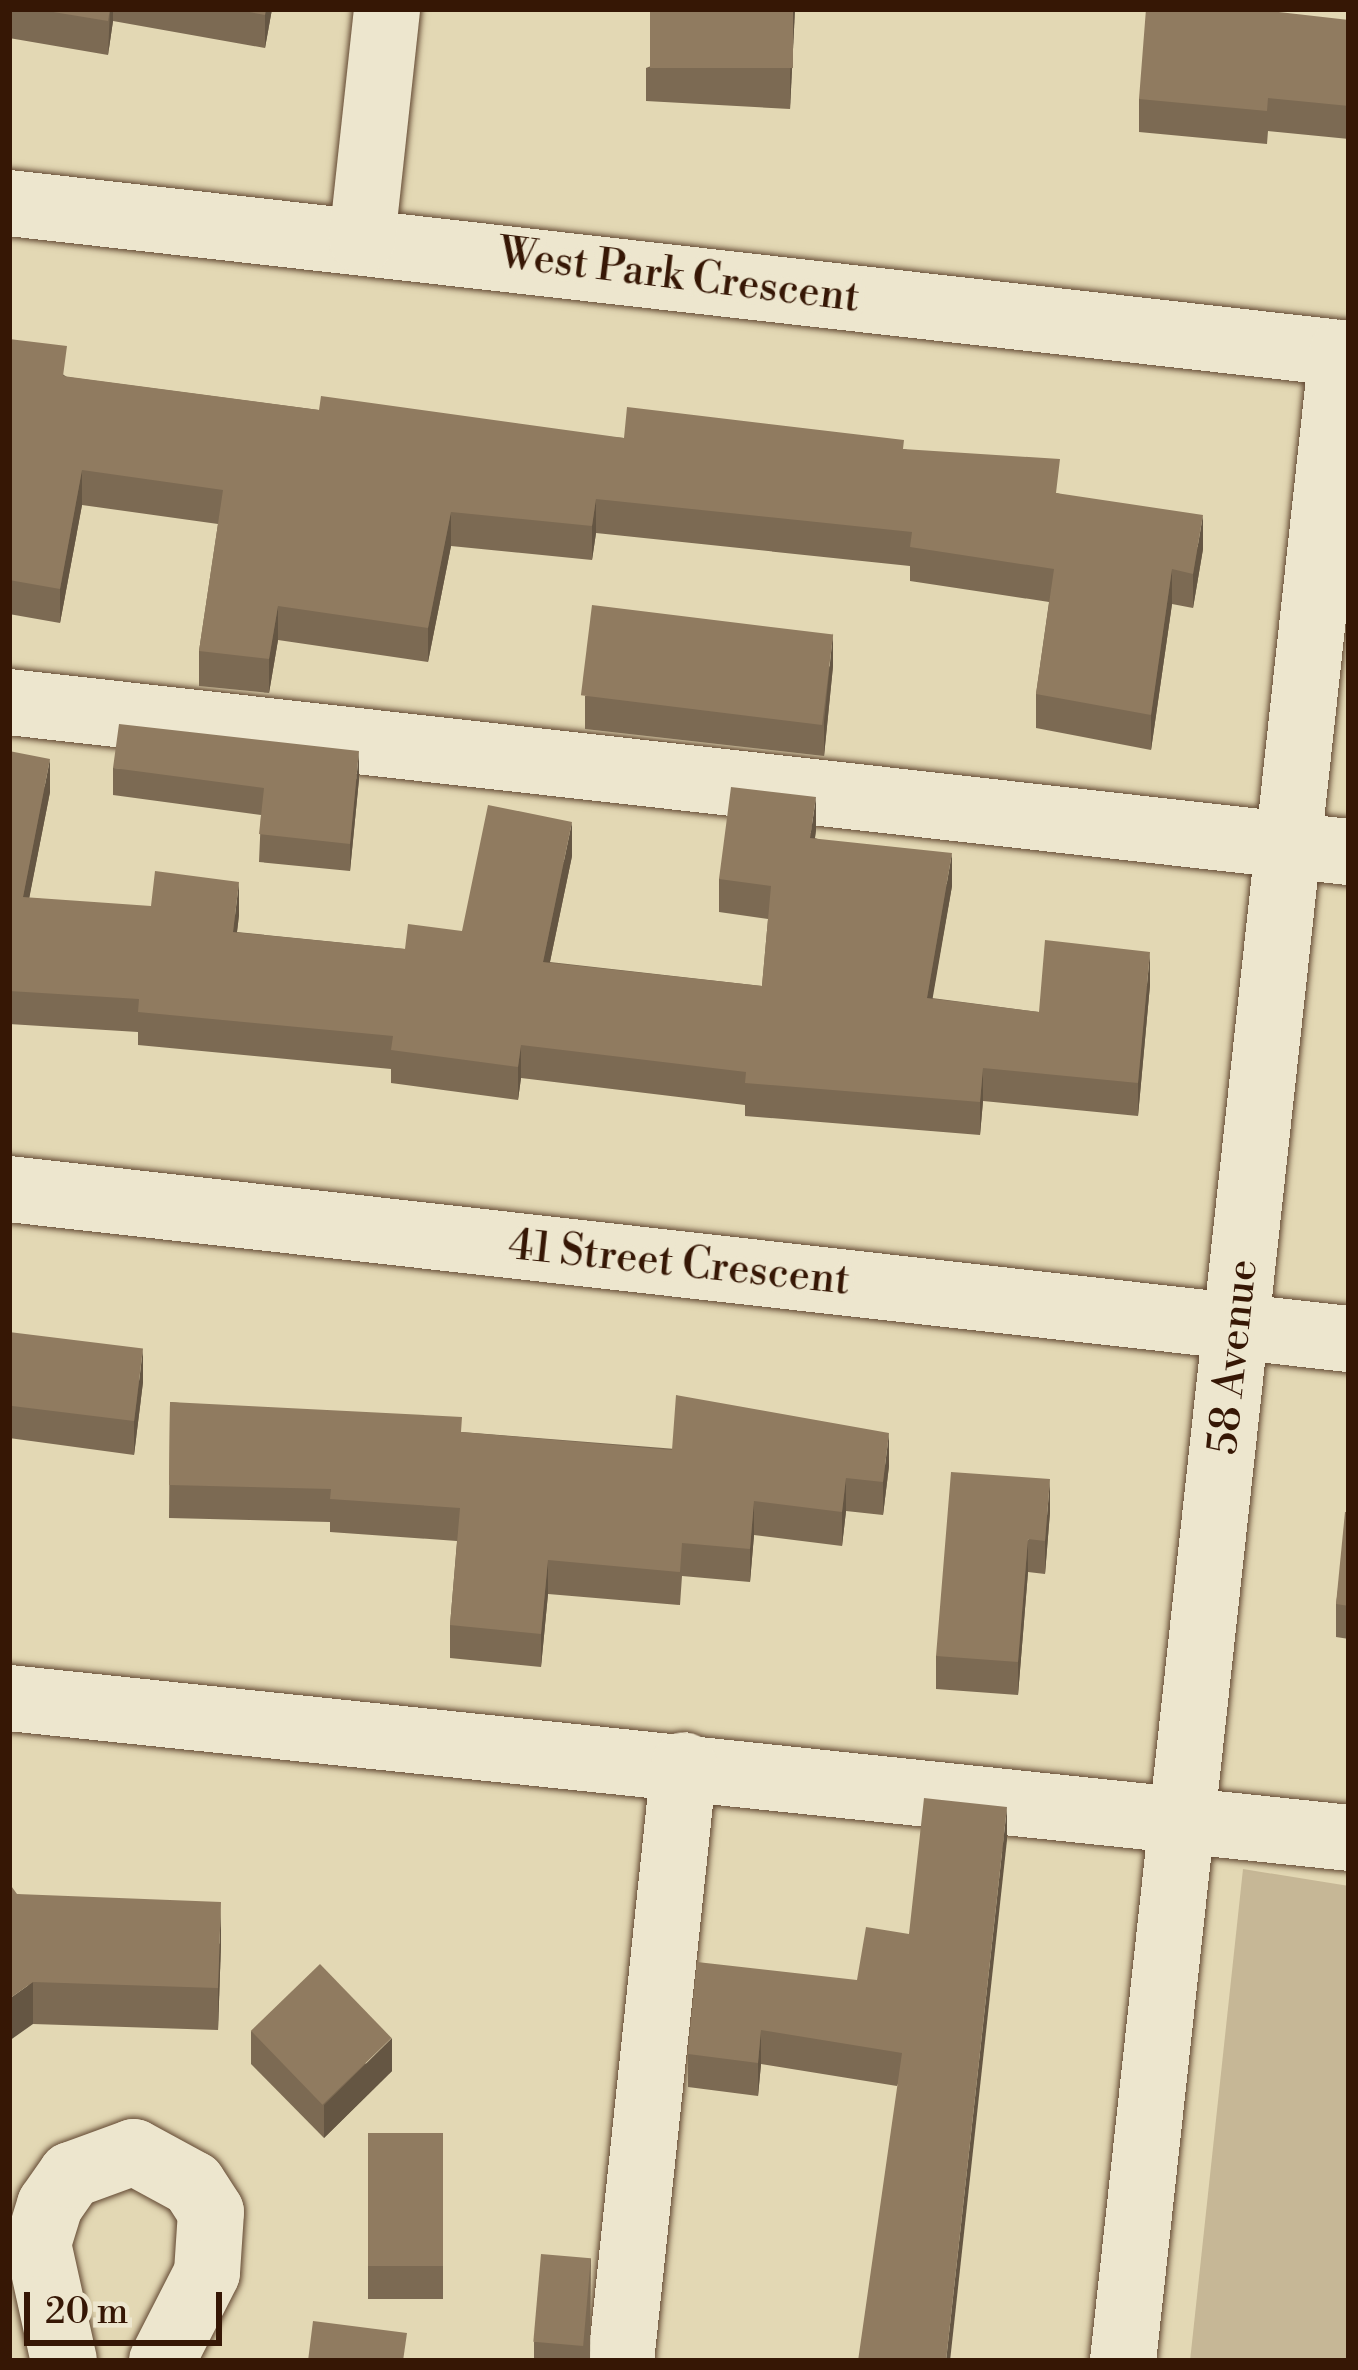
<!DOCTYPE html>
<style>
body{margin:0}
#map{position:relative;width:1358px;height:2370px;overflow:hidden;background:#e3d8b4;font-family:"Libre Bodoni",serif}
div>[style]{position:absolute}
.green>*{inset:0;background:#c6b796}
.roads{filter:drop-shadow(0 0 3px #614731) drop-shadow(0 0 3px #614731)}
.minor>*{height:66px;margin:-33px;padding:0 33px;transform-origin:33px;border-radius:33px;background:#ede6ce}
.wall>*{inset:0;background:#7c6a53;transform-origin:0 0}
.shaded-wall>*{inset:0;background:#655643}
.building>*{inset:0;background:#907b60;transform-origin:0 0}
span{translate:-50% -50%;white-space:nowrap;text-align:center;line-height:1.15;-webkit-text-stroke:12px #ede6ce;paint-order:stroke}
.street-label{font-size:42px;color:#361705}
.frame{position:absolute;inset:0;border:12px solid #361705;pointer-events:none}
.scale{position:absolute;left:24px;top:2292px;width:198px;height:54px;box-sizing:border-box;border:6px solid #361705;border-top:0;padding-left:15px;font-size:36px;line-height:42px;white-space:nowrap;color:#361705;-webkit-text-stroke:9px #ede6ce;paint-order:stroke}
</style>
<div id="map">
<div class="green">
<div style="clip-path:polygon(1243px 1869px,1349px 1886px,1349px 2361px,1190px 2361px)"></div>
</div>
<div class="roads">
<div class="minor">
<div style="left:9px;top:203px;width:1348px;rotate:6.43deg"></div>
<div style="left:362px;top:240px;width:232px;rotate:-83.8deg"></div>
<div style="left:9px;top:702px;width:1348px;rotate:6.39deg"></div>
<div style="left:9px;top:1189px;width:1348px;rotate:6.39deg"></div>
<div style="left:9px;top:1698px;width:1347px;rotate:5.96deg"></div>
<div style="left:64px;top:2361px;width:120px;rotate:-102.5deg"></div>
<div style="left:38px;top:2244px;width:41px;rotate:-72.9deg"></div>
<div style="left:50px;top:2205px;width:37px;rotate:-55deg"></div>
<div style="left:71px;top:2175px;width:67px;rotate:-20.1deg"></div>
<div style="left:134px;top:2152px;width:67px;rotate:28.5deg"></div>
<div style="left:193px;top:2184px;width:33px;rotate:57deg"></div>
<div style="left:211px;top:2212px;width:61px;rotate:93.8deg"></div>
<div style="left:207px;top:2273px;width:99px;rotate:117.1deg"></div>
<div style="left:621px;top:2361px;width:599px;rotate:-83.97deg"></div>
<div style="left:1123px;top:2361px;width:2020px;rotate:-83.78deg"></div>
</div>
</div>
<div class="wall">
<div style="clip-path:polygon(9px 9px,272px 9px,265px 48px,113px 21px,108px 55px,9px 38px)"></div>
<div style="clip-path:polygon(795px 9px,790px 109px,646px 101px,646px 68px)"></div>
<div style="clip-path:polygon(1349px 20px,1349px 139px,1268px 131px,1267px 144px,1139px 132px,1139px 99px)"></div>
<div style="clip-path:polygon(9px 339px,67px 377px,319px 410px,624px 438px,904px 449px,1060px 494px,1203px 549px,1193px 608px,1172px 604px,1151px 750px,1036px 728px,1036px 694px,1049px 602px,910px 581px,910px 566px,596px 533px,592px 560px,451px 546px,428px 662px,278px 640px,269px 693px,199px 686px,199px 651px,218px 524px,82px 505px,60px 623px,9px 614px)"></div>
<div style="clip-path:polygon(833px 666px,824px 756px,585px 729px,585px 696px)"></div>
<div style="clip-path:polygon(9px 751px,50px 792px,29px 898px,239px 915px,237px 932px,405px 949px,462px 931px,572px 856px,550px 962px,762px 986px,768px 919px,719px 912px,719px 879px,816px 830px,815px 838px,952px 886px,932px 998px,1039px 1012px,1150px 985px,1138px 1116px,983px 1101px,980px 1135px,745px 1116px,745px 1105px,521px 1078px,518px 1100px,391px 1083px,391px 1069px,138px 1045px,138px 1032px,9px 1024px)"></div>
<div style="clip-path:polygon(113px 768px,359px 779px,350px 871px,259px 862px,261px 815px,113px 795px)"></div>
<div style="clip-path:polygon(9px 1332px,143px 1382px,134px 1455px,9px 1438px)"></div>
<div style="clip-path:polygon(170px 1402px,462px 1432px,889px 1466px,883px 1515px,846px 1511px,842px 1546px,754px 1535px,750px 1582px,682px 1576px,680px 1605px,548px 1594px,541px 1667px,450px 1658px,450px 1625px,457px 1541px,330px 1532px,330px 1522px,169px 1518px)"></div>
<div style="clip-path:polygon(1050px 1512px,1045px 1574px,1028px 1572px,1018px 1695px,936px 1689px,936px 1656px)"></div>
<div style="clip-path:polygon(1349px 1512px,1349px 1639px,1336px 1637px,1336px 1604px)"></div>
<div style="clip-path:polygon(1007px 1840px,897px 2086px,761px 2064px,758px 2096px,688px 2087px,688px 2054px,857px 1980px,909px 1934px)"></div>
<div style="clip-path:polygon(17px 1894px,221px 1944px,218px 2030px,33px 2024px)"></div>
<div style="clip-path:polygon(251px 2031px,392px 2071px,324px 2138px,251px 2064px)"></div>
<div style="left:368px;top:2133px;width:75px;height:166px"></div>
<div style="clip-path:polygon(591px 2258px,590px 2361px,534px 2361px,534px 2342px)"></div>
</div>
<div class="shaded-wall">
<div style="clip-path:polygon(110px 9px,113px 9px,113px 21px,108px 55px)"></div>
<div style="clip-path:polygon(266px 9px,272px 9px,265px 48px,265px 15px)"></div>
<div style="clip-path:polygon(793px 9px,795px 9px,790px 109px,790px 76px)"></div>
<div style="clip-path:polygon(82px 470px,82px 505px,60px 623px,60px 589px)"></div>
<div style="clip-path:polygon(596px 499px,596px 533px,592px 560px,592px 526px)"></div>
<div style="clip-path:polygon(451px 512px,451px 546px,428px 662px,428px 628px)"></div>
<div style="clip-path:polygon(1203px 515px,1203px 549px,1193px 608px,1193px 574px)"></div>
<div style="clip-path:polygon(1172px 569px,1172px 604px,1151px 750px,1151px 715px)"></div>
<div style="clip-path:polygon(278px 606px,278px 640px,269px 693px,269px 659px)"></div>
<div style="clip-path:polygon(833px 633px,833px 666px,824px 756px,824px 722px)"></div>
<div style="clip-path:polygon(359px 751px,359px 779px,350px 871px,350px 844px)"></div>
<div style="clip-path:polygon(50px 759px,50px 792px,23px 930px,23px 897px)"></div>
<div style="clip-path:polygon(816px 797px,816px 830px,810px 871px,810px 838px)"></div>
<div style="clip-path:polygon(572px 822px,572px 856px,543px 995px,543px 962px)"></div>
<div style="clip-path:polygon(952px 853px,952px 886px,927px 1031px,927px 998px)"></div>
<div style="clip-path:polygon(239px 882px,239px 915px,233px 965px,233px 932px)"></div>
<div style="clip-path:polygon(1150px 952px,1150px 985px,1138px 1116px,1138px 1083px)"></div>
<div style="clip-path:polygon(521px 1045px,521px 1078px,518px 1100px,518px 1067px)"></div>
<div style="clip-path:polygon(983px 1068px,983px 1101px,980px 1135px,980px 1102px)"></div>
<div style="clip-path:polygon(143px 1349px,143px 1382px,134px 1455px,134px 1422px)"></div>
<div style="clip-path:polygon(889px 1433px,889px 1466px,883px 1515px,883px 1482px)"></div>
<div style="clip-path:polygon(846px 1478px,846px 1511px,842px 1546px,842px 1512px)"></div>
<div style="clip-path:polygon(1050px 1479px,1050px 1512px,1045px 1574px,1045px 1541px)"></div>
<div style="clip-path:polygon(754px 1501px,754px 1535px,750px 1582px,750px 1549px)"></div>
<div style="clip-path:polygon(1028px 1539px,1028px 1572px,1018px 1695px,1018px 1662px)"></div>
<div style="clip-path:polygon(548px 1560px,548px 1594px,541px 1667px,541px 1634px)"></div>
<div style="clip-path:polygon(1007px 1807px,1007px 1840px,950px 2361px,946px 2361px)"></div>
<div style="clip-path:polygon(221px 1902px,221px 1944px,218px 2030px,218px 1988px)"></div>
<div style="clip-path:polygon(33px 1982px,33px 2024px,9px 2041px,9px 1999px)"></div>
<div style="clip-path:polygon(761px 2030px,761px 2064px,758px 2096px,758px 2063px)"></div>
<div style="clip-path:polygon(392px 2038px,392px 2071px,324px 2138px,324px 2105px)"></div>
</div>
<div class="building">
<div style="clip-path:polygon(35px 9px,110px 9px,108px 21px)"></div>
<div style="clip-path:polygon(233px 9px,266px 9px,265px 15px)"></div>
<div style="left:650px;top:9px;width:143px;height:59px"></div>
<div style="clip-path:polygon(1146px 9px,1253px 9px,1349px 20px,1349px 106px,1268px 98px,1267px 111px,1139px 99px)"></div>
<div style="clip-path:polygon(9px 339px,67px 346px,63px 376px,319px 410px,321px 396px,624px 438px,627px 407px,904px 440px,903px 449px,1060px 459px,1056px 493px,1203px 515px,1193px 574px,1172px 569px,1151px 715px,1036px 694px,1054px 569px,910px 547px,912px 532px,596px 499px,592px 526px,451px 512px,428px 628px,278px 606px,269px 659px,199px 651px,223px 490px,82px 470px,60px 589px,9px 580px)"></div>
<div style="left:592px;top:605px;width:243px;height:91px;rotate:7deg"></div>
<div style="clip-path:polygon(119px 724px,359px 751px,350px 844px,259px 834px,264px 788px,113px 768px)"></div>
<div style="clip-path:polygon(9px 751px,50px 759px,23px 897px,151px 906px,155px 871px,239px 882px,233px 932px,405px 949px,408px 924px,462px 931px,488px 805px,572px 822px,543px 962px,762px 986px,771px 886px,719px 879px,731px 787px,816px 797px,810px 838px,952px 853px,927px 998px,1039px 1012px,1045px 940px,1150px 952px,1138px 1083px,983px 1068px,980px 1102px,745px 1083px,746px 1072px,521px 1045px,518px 1067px,391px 1050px,393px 1036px,138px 1012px,139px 999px,9px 991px)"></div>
<div style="left:9px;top:1332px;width:135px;height:73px;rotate:7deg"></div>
<div style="clip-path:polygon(676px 1395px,889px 1433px,883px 1482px,846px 1478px,842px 1512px,754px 1501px,750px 1549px,682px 1543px,680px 1572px,548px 1560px,541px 1634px,450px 1625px,460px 1508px,330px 1499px,331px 1489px,169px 1485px,170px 1402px,462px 1417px,461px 1432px,672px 1450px)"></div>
<div style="clip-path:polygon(951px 1472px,1050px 1479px,1045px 1541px,1028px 1539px,1018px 1662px,936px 1656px)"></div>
<div style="clip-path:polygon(1345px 1512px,1349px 1512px,1349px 1606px,1336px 1604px)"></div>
<div style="clip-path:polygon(924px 1798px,1007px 1807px,946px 2361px,858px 2361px,902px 2053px,761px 2030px,758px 2063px,688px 2054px,697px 1962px,857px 1980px,866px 1927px,909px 1934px)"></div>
<div style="clip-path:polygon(9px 1883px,17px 1894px,221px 1902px,218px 1988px,33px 1982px,9px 1999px)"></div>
<div style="left:320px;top:1964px;width:103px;height:96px;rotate:46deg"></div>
<div style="left:368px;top:2133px;width:75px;height:133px"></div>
<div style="left:541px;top:2254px;width:50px;height:88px;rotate:5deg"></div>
<div style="clip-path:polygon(313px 2321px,407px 2333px,403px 2361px,308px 2361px)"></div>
</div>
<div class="street-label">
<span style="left:679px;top:277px;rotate:7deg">West Park Crescent</span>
<span style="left:679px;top:1264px;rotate:6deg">41 Street Crescent</span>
<span style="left:1234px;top:1357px;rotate:-84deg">58 Avenue</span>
</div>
<div class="frame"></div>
<div class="scale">20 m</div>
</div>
